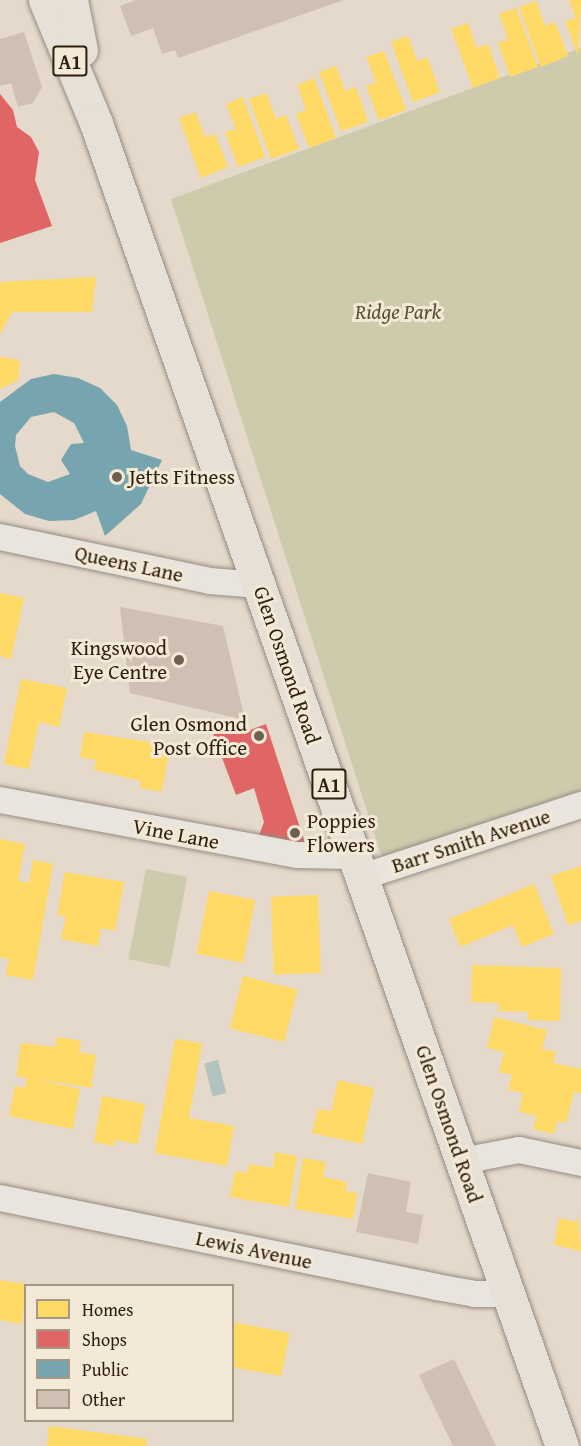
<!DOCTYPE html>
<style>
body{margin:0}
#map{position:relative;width:581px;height:1446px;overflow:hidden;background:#e4d9ca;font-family:"Gentium Book Plus",serif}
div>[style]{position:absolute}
.green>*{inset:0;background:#cdcbab;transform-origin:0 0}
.water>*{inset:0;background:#b1c3be;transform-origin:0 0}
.homes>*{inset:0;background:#ffd966;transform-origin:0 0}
.shops>*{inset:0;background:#e06666}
.public>*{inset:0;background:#76a5af}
.building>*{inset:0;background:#d0c0b3}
.roads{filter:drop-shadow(0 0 2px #948b81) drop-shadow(0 0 2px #948b81)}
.street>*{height:26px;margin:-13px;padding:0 13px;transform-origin:13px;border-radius:13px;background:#e9e4dd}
.highway>*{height:33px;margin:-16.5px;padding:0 16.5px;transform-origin:16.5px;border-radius:16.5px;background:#e6e0d7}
.dots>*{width:16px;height:16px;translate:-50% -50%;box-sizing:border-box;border:3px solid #f4e8d6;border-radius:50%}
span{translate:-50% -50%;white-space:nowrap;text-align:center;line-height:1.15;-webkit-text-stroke:6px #f4e8d6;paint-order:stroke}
.shield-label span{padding:2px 4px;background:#f4e8d6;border:2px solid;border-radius:4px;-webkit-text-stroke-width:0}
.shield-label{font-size:20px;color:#2d1f0e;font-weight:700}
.park-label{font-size:21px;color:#584f35;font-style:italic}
.poi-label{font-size:21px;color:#2d1f0e}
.left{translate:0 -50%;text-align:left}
.right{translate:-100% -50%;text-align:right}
.street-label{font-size:21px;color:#2d1f0e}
.legend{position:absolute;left:24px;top:1284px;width:210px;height:138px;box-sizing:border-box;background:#f4e8d6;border:2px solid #a49886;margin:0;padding:8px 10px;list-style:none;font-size:18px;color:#2d1f0e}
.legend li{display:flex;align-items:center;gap:12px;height:30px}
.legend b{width:30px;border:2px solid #a49886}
</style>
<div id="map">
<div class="green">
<div style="clip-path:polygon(581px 48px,581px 790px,383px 861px,171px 199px)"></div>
<div style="left:146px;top:869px;width:42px;height:92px;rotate:11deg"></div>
</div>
<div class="water">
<div style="left:218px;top:1060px;width:34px;height:14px;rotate:76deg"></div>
</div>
<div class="homes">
<div style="clip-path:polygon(569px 0,581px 0,578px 56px,565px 21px,576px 18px)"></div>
<div style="clip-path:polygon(536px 1px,545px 26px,555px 22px,568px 56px,541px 67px,519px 7px)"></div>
<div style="clip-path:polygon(516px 8px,538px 67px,510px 77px,498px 43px,508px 39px,499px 14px)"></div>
<div style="clip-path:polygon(468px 23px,477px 48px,488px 44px,500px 78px,473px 88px,451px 29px)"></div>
<div style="clip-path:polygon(408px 36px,417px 61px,427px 57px,440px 92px,413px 102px,391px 42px)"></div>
<div style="clip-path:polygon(384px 51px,406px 110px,379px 120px,366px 86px,376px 82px,366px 57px)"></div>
<div style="clip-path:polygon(336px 66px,345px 91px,356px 87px,368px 122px,341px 131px,319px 72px)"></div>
<div style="clip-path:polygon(314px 78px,336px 138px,309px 148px,296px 114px,306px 110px,297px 85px)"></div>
<div style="clip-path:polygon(266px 93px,276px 119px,286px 115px,299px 149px,271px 159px,249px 99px)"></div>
<div style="clip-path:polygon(243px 97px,265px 157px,238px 167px,225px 132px,236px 129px,226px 104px)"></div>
<div style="clip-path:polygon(196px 112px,205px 137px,215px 134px,228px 167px,201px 178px,179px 118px)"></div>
<div style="clip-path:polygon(96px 277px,92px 312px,12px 312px,0 334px,0 282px)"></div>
<div style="clip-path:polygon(0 357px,20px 360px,18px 380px,0 389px)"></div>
<div style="clip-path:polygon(0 593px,24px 598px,11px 659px,0 656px)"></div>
<div style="clip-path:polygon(21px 679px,67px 688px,59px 727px,39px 722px,29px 769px,4px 764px)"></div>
<div style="clip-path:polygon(84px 732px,170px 745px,162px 792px,140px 788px,141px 781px,94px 770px,96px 760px,80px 757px)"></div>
<div style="clip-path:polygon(0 839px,25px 844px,18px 881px,29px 883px,33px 860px,53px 864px,33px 980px,6px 975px,9px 959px,0 957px)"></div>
<div style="clip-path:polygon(581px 866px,581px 921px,568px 925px,551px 876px)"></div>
<div style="clip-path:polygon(65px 872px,124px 882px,115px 931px,101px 928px,98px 946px,61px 939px,66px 916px,57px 915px)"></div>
<div style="clip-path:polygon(534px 884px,554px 934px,522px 947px,513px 925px,460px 947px,449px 919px)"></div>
<div style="left:209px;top:891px;width:47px;height:64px;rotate:11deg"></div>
<div style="left:318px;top:895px;width:78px;height:47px;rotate:88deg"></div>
<div style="clip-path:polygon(472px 965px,561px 968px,560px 1021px,528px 1020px,528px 1012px,498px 1011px,499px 1003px,471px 1002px)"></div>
<div style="left:243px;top:976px;width:56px;height:54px;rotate:14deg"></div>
<div style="clip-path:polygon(494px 1017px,547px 1030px,542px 1049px,556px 1052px,553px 1063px,581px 1069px,581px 1093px,574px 1092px,566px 1123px,557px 1121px,554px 1134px,533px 1129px,536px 1116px,519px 1112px,523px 1093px,508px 1090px,512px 1075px,499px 1072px,504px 1052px,487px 1048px)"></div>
<div style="clip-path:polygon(57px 1037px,81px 1041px,79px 1052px,96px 1055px,91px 1088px,32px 1078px,80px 1089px,73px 1129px,9px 1116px,15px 1086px,25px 1088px,27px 1078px,16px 1076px,21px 1043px,55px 1047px)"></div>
<div style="clip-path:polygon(175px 1039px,202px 1043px,189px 1118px,234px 1126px,227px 1166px,155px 1153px)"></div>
<div style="clip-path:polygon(338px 1080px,374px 1088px,362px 1144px,312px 1133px,318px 1109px,331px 1111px)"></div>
<div style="clip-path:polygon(102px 1096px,145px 1104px,138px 1144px,115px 1140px,114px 1146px,94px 1142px)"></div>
<div style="clip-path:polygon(275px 1152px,297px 1156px,289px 1207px,230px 1197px,235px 1171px,247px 1173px,249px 1164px,273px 1168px)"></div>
<div style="clip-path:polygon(303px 1158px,326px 1162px,323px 1177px,347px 1182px,345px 1191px,357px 1193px,353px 1219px,295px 1209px)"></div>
<div style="clip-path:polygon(578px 1215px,581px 1251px,554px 1245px,559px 1218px,577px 1222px)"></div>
<div style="clip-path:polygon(0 1280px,26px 1284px,22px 1324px,0 1320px)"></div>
<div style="clip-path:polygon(232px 1322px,290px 1333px,281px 1376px,232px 1367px)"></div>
<div style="clip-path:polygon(49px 1426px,147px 1439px,146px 1446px,47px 1446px)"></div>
</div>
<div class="shops">
<div style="clip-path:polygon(0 94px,13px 110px,17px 127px,31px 137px,39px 152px,35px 180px,52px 226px,0 243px)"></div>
<div style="clip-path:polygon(235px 722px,240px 734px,266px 724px,305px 843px,256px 843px,264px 822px,254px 788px,236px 795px,212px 731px)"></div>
</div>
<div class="public">
<div style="clip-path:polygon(evenodd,54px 374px,78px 378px,100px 388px,117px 405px,127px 426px,131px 450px,162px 460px,141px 504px,105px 536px,96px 511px,74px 520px,49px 521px,25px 514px,0 494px,0 402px,31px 379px,54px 374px,54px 412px,74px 423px,84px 443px,71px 444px,61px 460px,70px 474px,48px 482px,28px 474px,20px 466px,15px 446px,16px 435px,31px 417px,54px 412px)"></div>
</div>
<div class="building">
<div style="clip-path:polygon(136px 0,344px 0,178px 58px,175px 50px,162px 54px,153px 28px,131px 36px,120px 6px)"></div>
<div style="clip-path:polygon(24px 32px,42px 87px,33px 103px,18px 107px,11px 83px,0 86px,0 39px)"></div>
<div style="clip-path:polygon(120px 607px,223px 626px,245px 720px,130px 693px)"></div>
<div style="clip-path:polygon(368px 1173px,411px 1182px,406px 1212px,423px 1215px,418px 1244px,356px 1232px)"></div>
<div style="clip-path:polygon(454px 1359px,496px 1446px,453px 1446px,419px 1375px)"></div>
</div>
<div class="roads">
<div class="street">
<div style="left:0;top:537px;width:215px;rotate:11.8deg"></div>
<div style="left:210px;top:581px;width:49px;rotate:4.7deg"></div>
<div style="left:0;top:800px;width:302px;rotate:10.5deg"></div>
<div style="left:297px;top:855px;width:57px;rotate:1deg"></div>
<div style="left:362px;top:877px;width:231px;rotate:-18.2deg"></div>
<div style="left:462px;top:1161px;width:58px;rotate:-10.9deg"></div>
<div style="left:519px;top:1150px;width:63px;rotate:11.8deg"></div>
<div style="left:0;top:1198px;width:445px;rotate:11.5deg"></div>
<div style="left:436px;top:1287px;width:39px;rotate:10deg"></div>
<div style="left:474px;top:1294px;width:34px"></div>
</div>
<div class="highway">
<div style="left:45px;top:0;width:133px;rotate:67.5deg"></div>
<div style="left:96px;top:123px;width:1403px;rotate:70.6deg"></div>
<div style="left:71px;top:0;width:51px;rotate:78.7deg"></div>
</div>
</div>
<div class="dots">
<div style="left:117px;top:477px;background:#6d6050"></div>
<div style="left:179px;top:660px;background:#6d6050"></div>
<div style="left:259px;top:736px;background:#6d6050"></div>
<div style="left:295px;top:833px;background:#6d6050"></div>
</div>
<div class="shield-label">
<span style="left:70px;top:61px">A1</span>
<span style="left:329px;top:784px">A1</span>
</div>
<div class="park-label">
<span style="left:398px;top:312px">Ridge Park</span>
</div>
<div class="poi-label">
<span class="left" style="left:129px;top:477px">Jetts Fitness</span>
<span class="right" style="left:167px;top:660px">Kingswood<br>Eye Centre</span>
<span class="right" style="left:247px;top:736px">Glen Osmond<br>Post Office</span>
<span class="left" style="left:307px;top:833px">Poppies<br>Flowers</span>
</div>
<div class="street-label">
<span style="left:129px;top:564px;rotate:12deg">Queens Lane</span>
<span style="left:287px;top:665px;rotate:71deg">Glen Osmond Road</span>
<span style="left:176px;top:834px;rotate:11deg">Vine Lane</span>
<span style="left:471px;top:841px;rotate:-18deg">Barr Smith Avenue</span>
<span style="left:449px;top:1124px;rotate:71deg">Glen Osmond Road</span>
<span style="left:254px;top:1250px;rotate:12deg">Lewis Avenue</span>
</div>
<ul class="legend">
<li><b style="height:16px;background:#ffd966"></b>Homes</li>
<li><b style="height:16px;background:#e06666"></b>Shops</li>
<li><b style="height:16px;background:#76a5af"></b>Public</li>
<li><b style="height:16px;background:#d0c0b3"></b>Other</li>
</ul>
</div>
